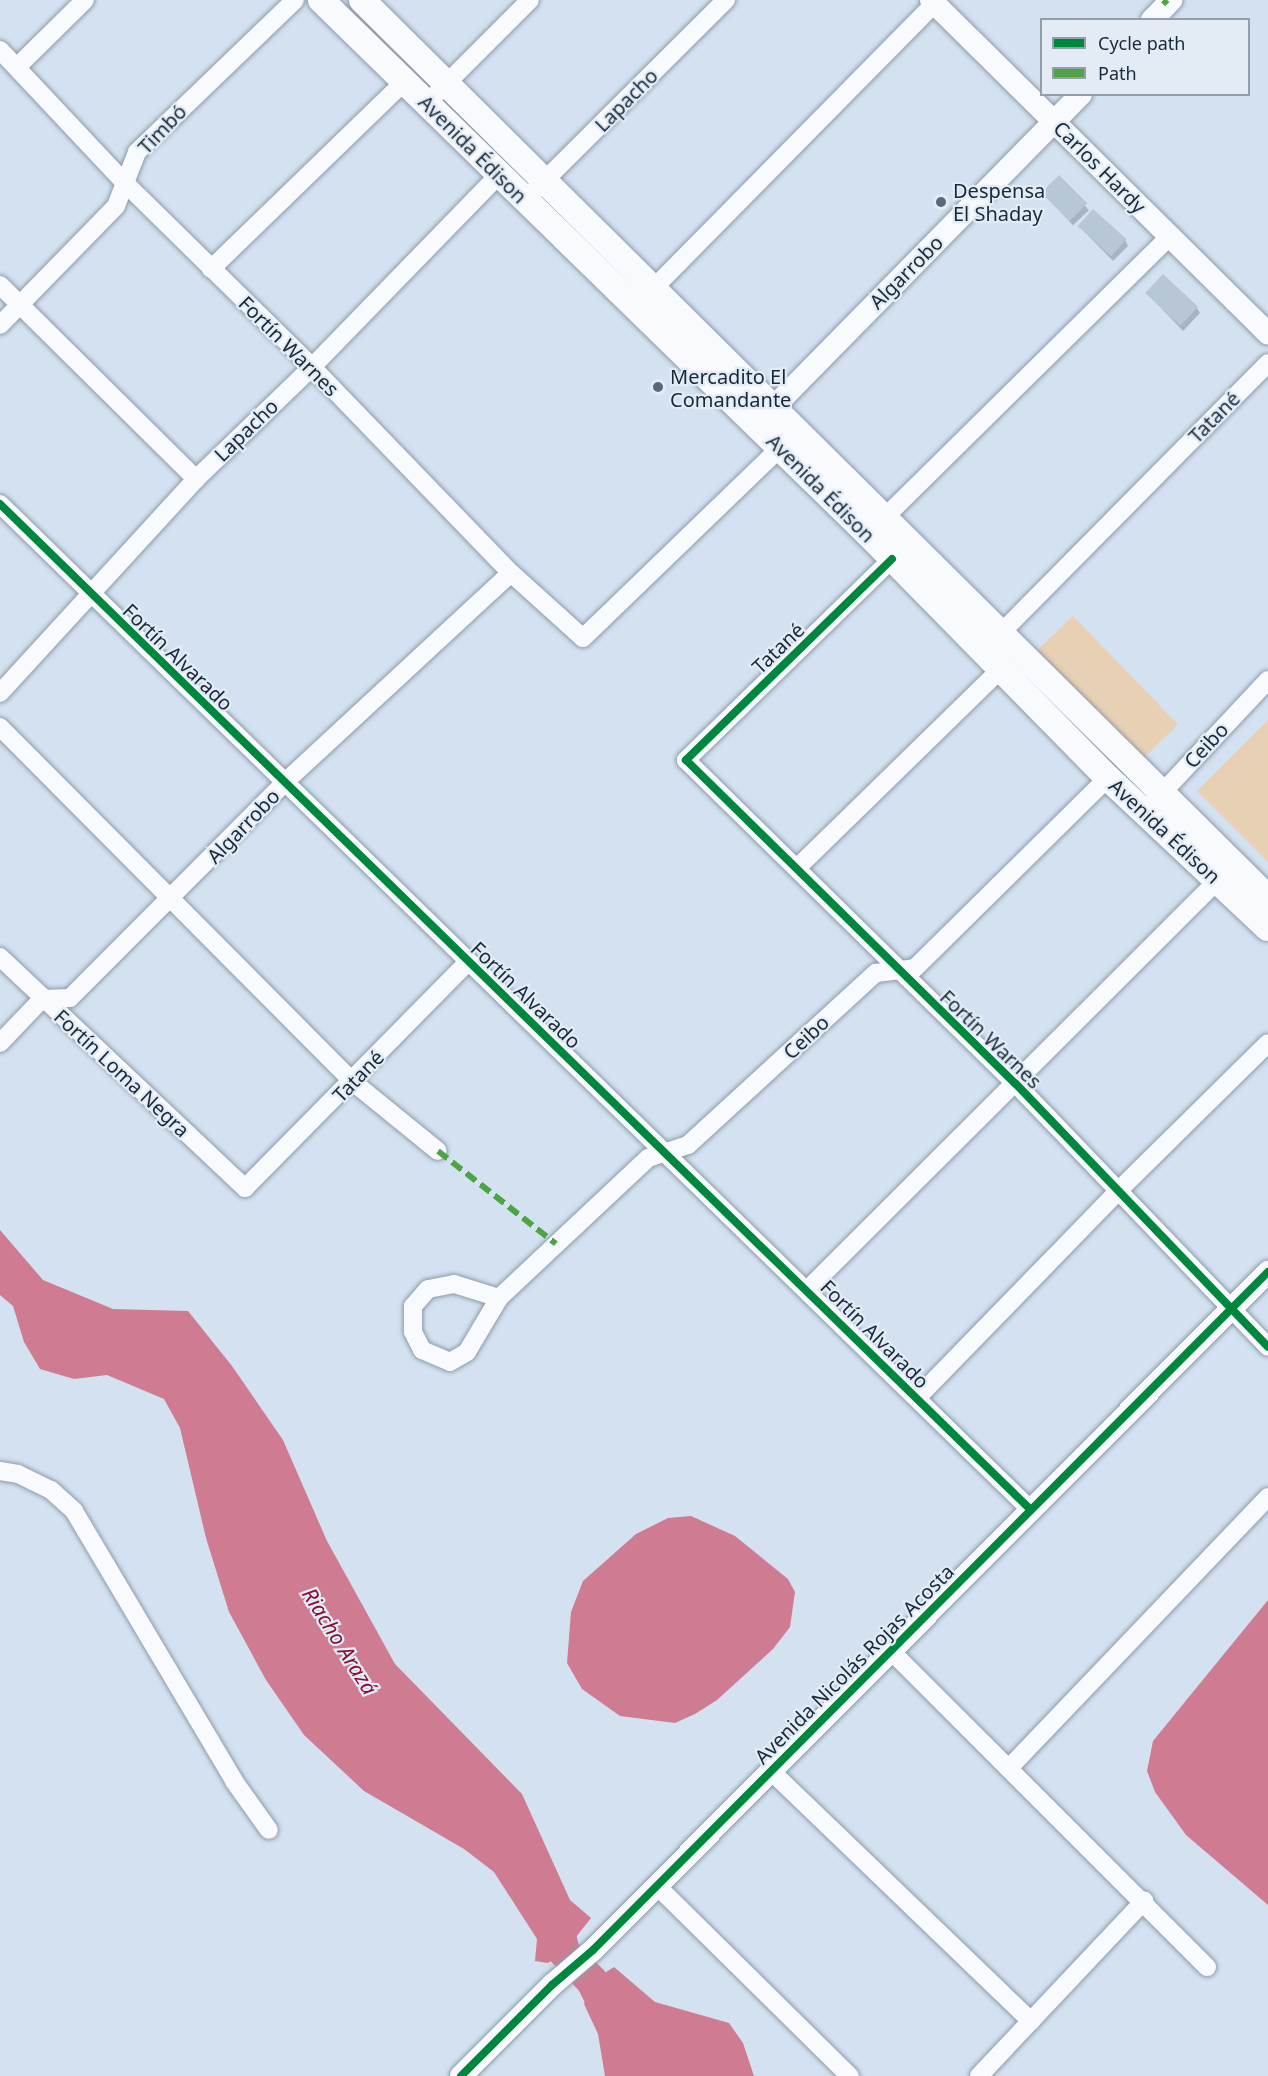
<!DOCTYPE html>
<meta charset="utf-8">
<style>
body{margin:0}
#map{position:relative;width:1268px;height:2076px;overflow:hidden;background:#d3e1f0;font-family:"Noto Sans",sans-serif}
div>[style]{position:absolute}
.green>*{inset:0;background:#e8d0b5;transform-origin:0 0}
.water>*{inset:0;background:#cf7c93}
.shadow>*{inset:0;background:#0003;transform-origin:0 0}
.river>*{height:32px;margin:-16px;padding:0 16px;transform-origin:16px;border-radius:16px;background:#cf7c93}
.building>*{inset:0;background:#b8c7d6;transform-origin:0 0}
.roads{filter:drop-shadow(0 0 2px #8d9baa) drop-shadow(0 0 2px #8d9baa)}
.minor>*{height:18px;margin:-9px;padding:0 9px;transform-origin:9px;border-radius:9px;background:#f8fafd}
.tertiary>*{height:22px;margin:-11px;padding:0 11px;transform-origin:11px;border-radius:11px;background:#f8fafd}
.secondary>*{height:26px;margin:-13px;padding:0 13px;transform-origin:13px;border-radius:13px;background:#f8fafd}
.quiet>*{height:6px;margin-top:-3px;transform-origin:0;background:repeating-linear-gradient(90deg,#4ea345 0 12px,transparent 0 18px)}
.cycleway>*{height:8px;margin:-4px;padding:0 4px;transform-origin:4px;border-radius:4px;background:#00873e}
.dots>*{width:16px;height:16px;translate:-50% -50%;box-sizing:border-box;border:3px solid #e3ecf5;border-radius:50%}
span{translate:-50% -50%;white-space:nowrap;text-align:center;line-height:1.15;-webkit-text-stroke:4.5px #e3ecf5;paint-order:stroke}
.street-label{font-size:20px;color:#18293b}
.poi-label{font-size:20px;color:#18293b}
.left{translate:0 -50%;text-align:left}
.water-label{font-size:21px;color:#860e36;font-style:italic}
.legend{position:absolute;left:1040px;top:18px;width:210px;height:78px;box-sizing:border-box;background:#e3ecf5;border:2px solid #929eab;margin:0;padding:8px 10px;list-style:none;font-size:18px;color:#18293b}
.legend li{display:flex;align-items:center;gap:12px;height:30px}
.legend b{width:30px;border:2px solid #929eab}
</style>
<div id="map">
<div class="green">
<div style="left:1073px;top:616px;width:151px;height:51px;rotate:46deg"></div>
<div style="clip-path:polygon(1268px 720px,1268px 862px,1197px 791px)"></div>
</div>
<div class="water">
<div style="clip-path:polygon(0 1230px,43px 1280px,113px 1309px,188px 1311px,232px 1366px,283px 1440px,327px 1541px,395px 1664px,522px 1794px,570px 1900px,591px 1918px,564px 1952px,548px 1963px,535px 1961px,537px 1939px,494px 1872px,464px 1849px,364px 1791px,304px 1735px,266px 1680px,229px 1612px,206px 1538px,180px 1428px,164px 1399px,107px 1375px,74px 1379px,40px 1369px,24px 1342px,13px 1306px,0 1295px)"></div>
<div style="clip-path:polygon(691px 1516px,735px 1536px,788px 1579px,795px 1592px,790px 1627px,773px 1649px,717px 1700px,695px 1714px,675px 1723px,620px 1716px,582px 1689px,567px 1663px,571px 1612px,583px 1581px,636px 1534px,668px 1518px)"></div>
<div style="clip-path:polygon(1268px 1600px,1268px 1905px,1186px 1835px,1155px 1792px,1147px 1771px,1153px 1741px)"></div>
<div style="clip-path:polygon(614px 1967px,655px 2002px,729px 2023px,743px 2043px,754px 2076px,605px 2076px,598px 2034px,584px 2004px,592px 1981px)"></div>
</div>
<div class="shadow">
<div style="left:1059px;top:178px;width:44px;height:22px;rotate:47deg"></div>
<div style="clip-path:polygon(1079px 226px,1125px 240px,1128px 246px,1113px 261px)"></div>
<div style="clip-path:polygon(1147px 293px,1197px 308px,1200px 313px,1183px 331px)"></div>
</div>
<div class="river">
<div style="left:554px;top:1911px;width:42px;rotate:76.3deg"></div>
<div style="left:564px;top:1952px;width:40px;rotate:46deg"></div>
<div style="left:592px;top:1981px;width:72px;rotate:63.8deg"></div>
<div style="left:624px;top:2046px;width:31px;rotate:75deg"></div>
</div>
<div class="building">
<div style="left:1059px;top:175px;width:40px;height:25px;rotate:45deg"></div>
<div style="left:1093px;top:209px;width:45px;height:23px;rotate:42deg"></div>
<div style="left:1163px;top:274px;width:48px;height:26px;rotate:43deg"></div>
</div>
<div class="roads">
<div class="minor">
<div style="left:0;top:50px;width:184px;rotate:46.8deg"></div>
<div style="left:126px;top:184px;width:261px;rotate:44.5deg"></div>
<div style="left:312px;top:367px;width:286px;rotate:46deg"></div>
<div style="left:511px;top:573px;width:97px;rotate:42.1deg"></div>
<div style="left:583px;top:638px;width:274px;rotate:-44deg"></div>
<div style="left:18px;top:66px;width:94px;rotate:-44.6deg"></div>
<div style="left:428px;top:102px;width:144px;rotate:-45deg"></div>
<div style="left:525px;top:200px;width:284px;rotate:-44.9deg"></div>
<div style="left:211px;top:269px;width:270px;rotate:-44.1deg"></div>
<div style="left:0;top:285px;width:276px;rotate:44.7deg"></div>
<div style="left:645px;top:297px;width:413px;rotate:-45.4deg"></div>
<div style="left:0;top:325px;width:166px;rotate:-45.7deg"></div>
<div style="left:116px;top:206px;width:58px;rotate:-68.7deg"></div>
<div style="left:137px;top:152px;width:219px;rotate:-43.9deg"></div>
<div style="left:0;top:504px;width:1440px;rotate:44.3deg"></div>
<div style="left:876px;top:526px;width:413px;rotate:-44.6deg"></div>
<div style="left:892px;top:559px;width:288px;rotate:135.7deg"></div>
<div style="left:686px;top:760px;width:462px;rotate:44.5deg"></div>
<div style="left:1016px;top:1084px;width:364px;rotate:46.2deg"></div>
<div style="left:993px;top:641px;width:391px;rotate:-45.3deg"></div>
<div style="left:0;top:693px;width:290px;rotate:-47.5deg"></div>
<div style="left:196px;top:479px;width:161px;rotate:-44deg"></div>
<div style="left:312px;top:367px;width:268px;rotate:-45.8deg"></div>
<div style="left:0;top:727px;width:501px;rotate:45.16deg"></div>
<div style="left:353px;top:1082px;width:109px;rotate:39.1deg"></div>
<div style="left:1145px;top:811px;width:180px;rotate:-46.8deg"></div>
<div style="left:798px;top:867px;width:282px;rotate:-44.3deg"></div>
<div style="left:0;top:957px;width:337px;rotate:43.3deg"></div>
<div style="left:245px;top:1188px;width:317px;rotate:-45.4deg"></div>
<div style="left:0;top:1043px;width:61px;rotate:-46.3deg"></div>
<div style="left:42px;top:999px;width:28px;rotate:-2deg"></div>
<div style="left:70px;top:998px;width:303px;rotate:-45.1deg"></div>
<div style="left:284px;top:783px;width:309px;rotate:-42.8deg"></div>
<div style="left:807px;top:1290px;width:581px;rotate:-44.93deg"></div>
<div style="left:499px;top:1298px;width:47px;rotate:-162.7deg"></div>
<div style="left:454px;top:1284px;width:26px;rotate:169deg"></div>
<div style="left:428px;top:1289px;width:23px;rotate:131deg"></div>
<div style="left:413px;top:1306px;width:26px;rotate:90deg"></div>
<div style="left:413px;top:1332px;width:20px;rotate:63deg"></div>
<div style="left:422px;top:1350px;width:30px;rotate:23deg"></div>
<div style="left:450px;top:1362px;width:20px;rotate:-30deg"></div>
<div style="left:467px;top:1352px;width:63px;rotate:-59.3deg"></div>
<div style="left:499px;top:1298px;width:204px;rotate:-43.2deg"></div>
<div style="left:648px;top:1158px;width:42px;rotate:-18deg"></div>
<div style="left:688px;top:1145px;width:255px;rotate:-42.5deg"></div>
<div style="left:876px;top:973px;width:39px;rotate:-7deg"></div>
<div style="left:915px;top:968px;width:271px;rotate:-44.6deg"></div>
<div style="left:917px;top:1398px;width:290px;rotate:-45.8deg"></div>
<div style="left:1119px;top:1190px;width:209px;rotate:-44.6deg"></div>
<div style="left:0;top:1471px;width:18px;rotate:9deg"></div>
<div style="left:18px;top:1474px;width:37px;rotate:26deg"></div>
<div style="left:51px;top:1490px;width:31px;rotate:42deg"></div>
<div style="left:74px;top:1511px;width:314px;rotate:59.3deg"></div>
<div style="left:234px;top:1781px;width:60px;rotate:54.5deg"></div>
<div style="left:891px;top:1651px;width:447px;rotate:45deg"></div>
<div style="left:1009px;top:1768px;width:375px;rotate:-46.3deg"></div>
<div style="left:771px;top:1771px;width:361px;rotate:43.9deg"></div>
<div style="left:657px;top:1886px;width:271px;rotate:44.6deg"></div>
<div style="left:979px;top:2076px;width:241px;rotate:-46.7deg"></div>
</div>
<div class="tertiary">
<div style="left:931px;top:0;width:474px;rotate:44.7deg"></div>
<div style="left:1152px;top:20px;width:28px;rotate:-46deg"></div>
<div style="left:760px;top:421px;width:458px;rotate:-45.5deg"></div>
<div style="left:461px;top:2076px;width:129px;rotate:-45deg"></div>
<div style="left:552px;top:1985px;width:54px;rotate:-40.5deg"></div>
<div style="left:593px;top:1950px;width:957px;rotate:-45.13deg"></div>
</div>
<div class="secondary">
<div style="left:321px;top:0;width:764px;rotate:44.31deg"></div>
<div style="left:868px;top:534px;width:342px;rotate:45.5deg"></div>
<div style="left:1108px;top:778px;width:219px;rotate:43.2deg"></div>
<div style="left:362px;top:0;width:1276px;rotate:44.75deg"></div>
</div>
</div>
<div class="quiet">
<div style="left:1163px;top:0;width:6px;rotate:45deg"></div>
<div style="left:438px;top:1151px;width:150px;rotate:38.2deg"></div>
</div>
<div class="cycleway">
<div style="left:0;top:504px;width:1440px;rotate:44.3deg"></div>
<div style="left:892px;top:559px;width:288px;rotate:135.7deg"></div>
<div style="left:686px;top:760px;width:462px;rotate:44.5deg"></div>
<div style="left:1016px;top:1084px;width:364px;rotate:46.2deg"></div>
<div style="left:461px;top:2076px;width:129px;rotate:-45deg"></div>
<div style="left:552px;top:1985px;width:54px;rotate:-40.5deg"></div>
<div style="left:593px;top:1950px;width:957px;rotate:-45.13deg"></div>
</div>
<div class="dots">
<div style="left:941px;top:202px;background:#59697a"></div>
<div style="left:658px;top:387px;background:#59697a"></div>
</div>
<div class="street-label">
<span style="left:626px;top:100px;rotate:-45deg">Lapacho</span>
<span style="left:162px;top:129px;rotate:-46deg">Timbó</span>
<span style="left:473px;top:149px;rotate:45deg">Avenida Édison</span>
<span style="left:1100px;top:167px;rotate:45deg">Carlos Hardy</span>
<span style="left:906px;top:272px;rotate:-45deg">Algarrobo</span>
<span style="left:289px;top:346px;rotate:45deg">Fortín Warnes</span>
<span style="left:1214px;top:417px;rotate:-45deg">Tatané</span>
<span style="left:246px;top:430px;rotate:-44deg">Lapacho</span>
<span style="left:821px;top:488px;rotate:45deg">Avenida Édison</span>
<span style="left:778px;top:648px;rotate:-44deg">Tatané</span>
<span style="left:178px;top:657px;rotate:44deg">Fortín Alvarado</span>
<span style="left:1206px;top:745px;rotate:-47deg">Ceibo</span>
<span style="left:243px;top:826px;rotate:-46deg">Algarrobo</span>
<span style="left:1165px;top:831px;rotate:43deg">Avenida Édison</span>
<span style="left:526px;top:995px;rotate:44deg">Fortín Alvarado</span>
<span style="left:806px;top:1037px;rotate:-43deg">Ceibo</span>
<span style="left:991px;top:1039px;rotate:44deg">Fortín Warnes</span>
<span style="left:122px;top:1073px;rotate:43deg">Fortín Loma Negra</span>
<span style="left:358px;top:1076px;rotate:-46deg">Tatané</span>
<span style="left:875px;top:1334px;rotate:45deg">Fortín Alvarado</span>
<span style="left:854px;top:1664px;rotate:-45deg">Avenida Nicolás Rojas Acosta</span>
</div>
<div class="poi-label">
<span class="left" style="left:953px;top:202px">Despensa<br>El Shaday</span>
<span class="left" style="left:670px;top:388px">Mercadito El<br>Comandante</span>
</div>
<div class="water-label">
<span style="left:340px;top:1641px;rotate:58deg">Riacho Arazá</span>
</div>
<ul class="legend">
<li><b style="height:8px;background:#00873e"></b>Cycle path</li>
<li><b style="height:8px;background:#4ea345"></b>Path</li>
</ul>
</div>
